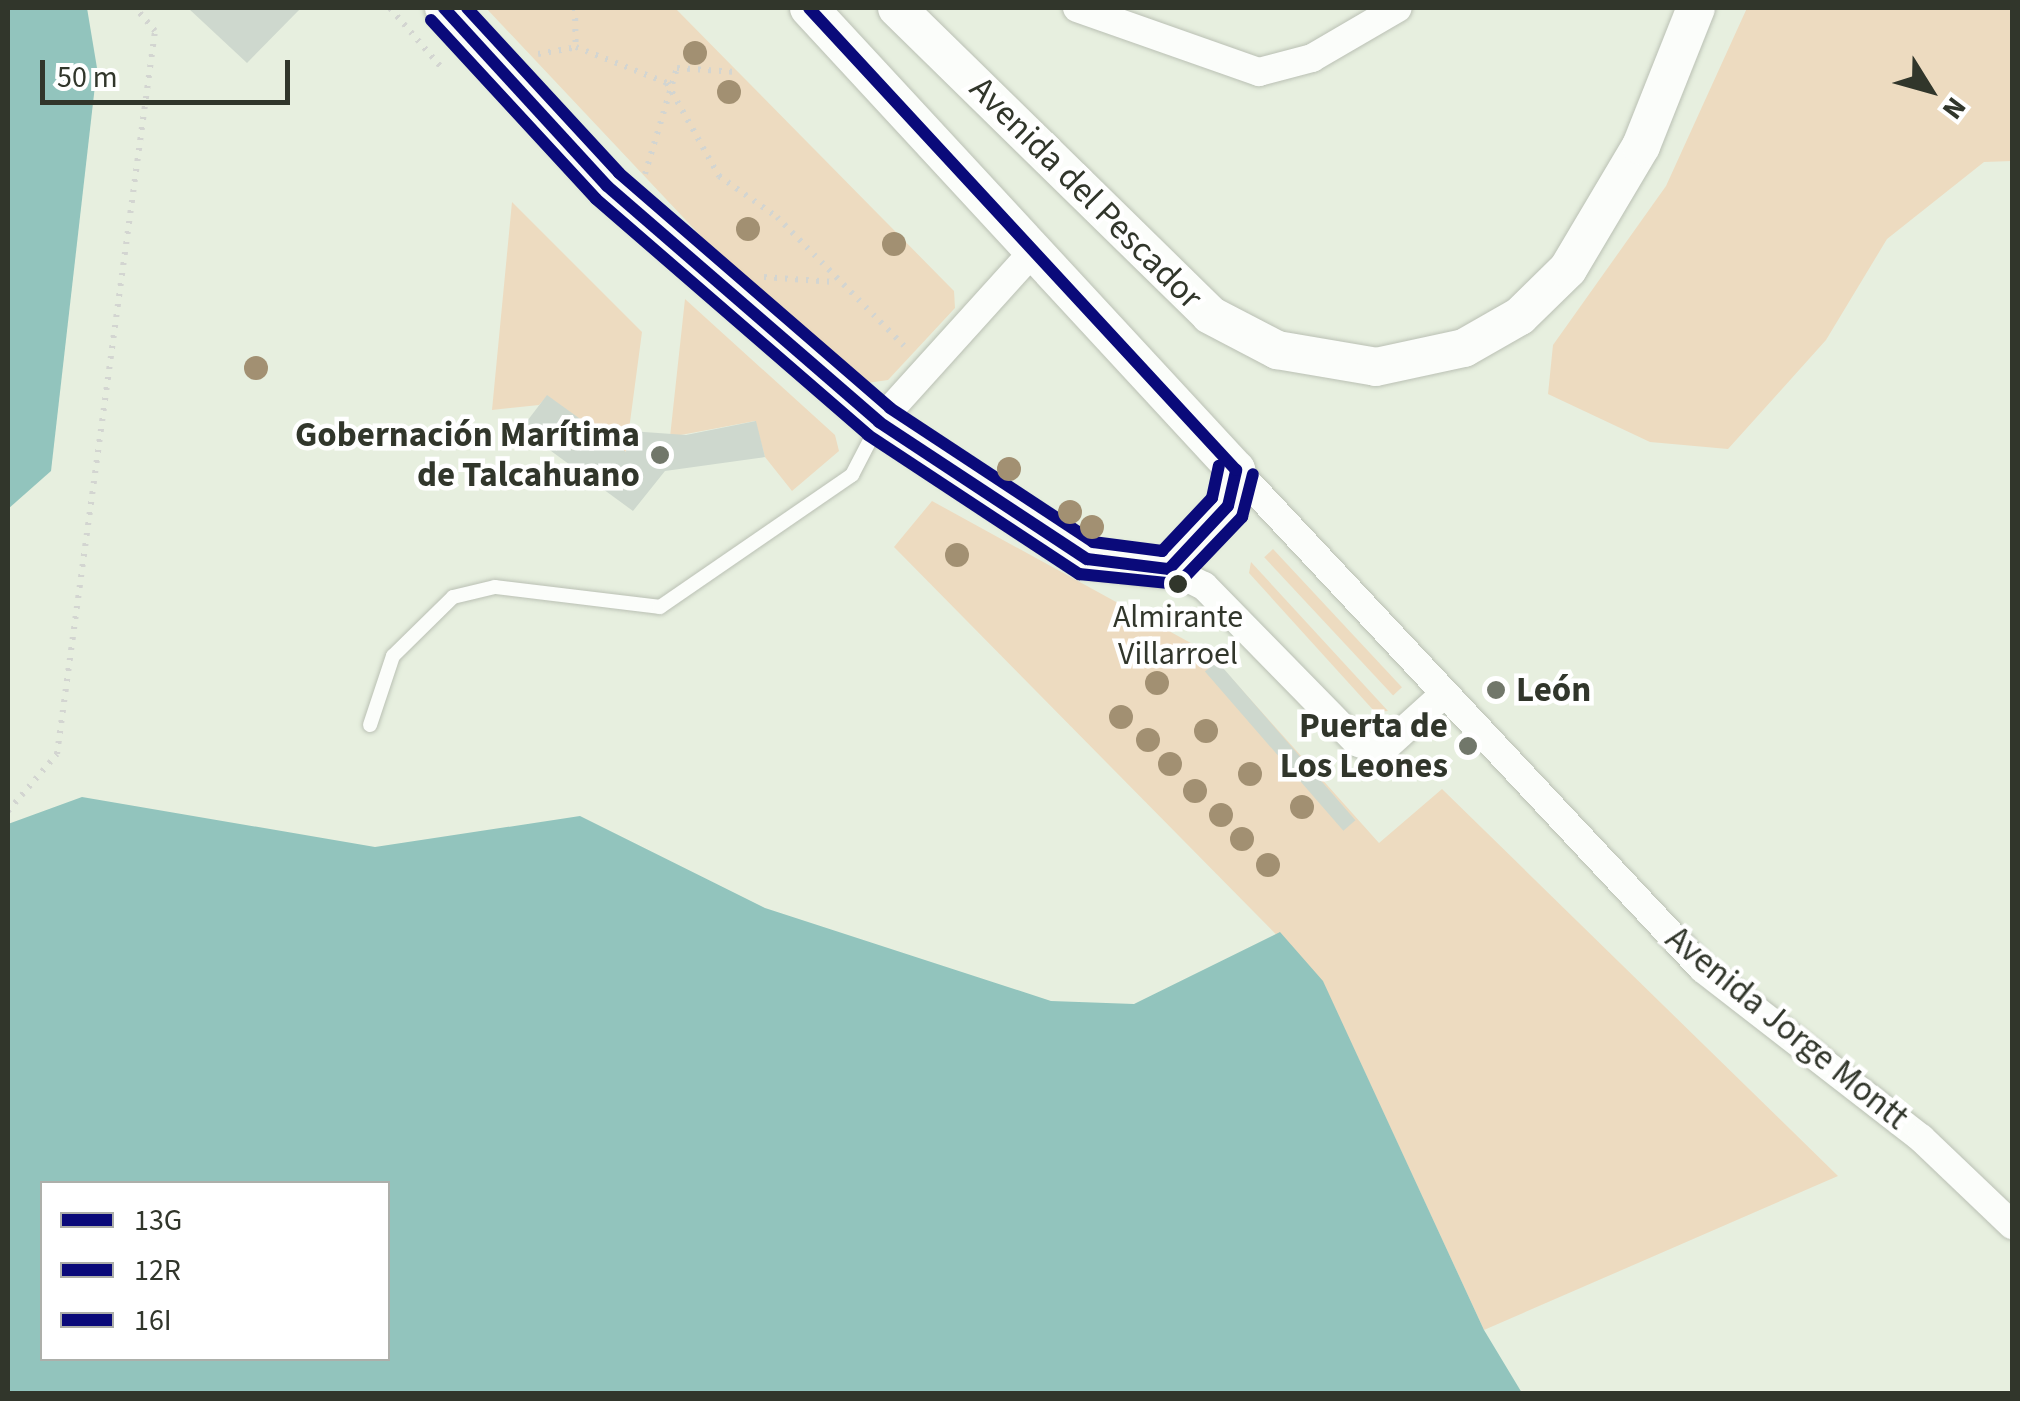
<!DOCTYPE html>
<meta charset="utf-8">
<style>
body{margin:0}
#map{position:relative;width:2020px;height:1401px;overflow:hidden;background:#e7efdf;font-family:"Source Sans 3",sans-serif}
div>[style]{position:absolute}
.green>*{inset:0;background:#eddbc0;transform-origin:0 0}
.water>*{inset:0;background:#92c4bd}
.building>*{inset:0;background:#ced8ce;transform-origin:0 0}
.path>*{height:6px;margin-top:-3px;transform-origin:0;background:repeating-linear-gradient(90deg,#d3d5d1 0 2.5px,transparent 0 10.5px)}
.roads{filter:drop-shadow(0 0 2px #bac0b4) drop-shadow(0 0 2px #bac0b4)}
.lane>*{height:14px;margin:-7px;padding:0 7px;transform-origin:7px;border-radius:7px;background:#fbfdfa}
.street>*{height:28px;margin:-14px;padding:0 14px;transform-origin:14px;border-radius:14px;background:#fbfdfa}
.secondary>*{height:38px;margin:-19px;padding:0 19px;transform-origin:19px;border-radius:19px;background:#fbfdfa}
.bus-1>*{height:12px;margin:-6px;padding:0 6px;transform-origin:6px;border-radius:6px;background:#0a0a7a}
.bus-2>*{height:12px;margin:-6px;padding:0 6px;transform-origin:6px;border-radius:6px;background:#0a0a7a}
.bus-3>*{height:12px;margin:-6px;padding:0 6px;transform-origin:6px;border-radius:6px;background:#0a0a7a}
.trees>*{width:24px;height:24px;margin:-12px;border-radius:50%;background:#a29072}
.dots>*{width:28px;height:28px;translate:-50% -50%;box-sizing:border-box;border:5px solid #fff;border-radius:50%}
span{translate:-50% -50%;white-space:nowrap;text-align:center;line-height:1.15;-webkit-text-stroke:9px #fff;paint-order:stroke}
.bus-label{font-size:32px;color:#31362b}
.street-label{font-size:35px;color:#31362b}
.poi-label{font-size:35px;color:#31362b;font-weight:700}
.right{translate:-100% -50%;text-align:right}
.left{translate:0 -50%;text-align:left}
.frame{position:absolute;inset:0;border:10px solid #31362b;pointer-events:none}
.legend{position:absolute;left:40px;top:1181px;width:350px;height:180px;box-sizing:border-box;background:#fff;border:2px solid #adafaa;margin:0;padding:12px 18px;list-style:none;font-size:30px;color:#31362b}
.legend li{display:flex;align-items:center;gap:20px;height:50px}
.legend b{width:50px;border:2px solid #adafaa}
.north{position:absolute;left:1880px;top:40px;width:100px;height:100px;-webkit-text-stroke:8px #fff;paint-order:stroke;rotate:127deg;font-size:28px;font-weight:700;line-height:40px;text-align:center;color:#31362b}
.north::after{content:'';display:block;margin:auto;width:35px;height:45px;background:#31362b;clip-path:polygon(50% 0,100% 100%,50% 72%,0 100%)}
.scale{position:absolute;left:40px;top:60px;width:250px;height:45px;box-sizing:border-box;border:5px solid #31362b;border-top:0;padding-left:12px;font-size:30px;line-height:35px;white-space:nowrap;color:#31362b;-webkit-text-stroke:8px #fff;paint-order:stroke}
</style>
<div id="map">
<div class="green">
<div style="clip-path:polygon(486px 8px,675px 8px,954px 291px,955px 308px,888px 380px,867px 383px,730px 267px)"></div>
<div style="clip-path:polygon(1747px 8px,2012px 8px,2012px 161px,1984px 162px,1887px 239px,1826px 340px,1728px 449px,1650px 442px,1548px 394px,1553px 345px,1666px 186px)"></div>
<div style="clip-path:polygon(512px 202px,642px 332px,626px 452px,547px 396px,539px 405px,492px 410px)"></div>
<div style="clip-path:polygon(685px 299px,835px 435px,839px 451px,792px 491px,765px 457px,755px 421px,670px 437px)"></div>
<div style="clip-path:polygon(932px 501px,1209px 653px,1379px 843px,1442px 789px,1838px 1176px,1484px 1330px,1323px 982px,894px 547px)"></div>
<div style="left:1273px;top:549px;width:189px;height:12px;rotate:47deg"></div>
<div style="clip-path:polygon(1251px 562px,1388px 711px,1375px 712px,1249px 573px)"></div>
</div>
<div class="water">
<div style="clip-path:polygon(8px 8px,87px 8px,97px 68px,51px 471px,8px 509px)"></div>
<div style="clip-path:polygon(evenodd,82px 797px,375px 847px,580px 816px,765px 908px,1051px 1001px,1134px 1004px,1280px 932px,1323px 981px,1484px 1330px,1522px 1393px,8px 1393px,8px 824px,82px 797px,42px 1184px,388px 1184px,388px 1358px,42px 1358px,42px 1184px)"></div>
</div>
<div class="building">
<div style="clip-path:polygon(188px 8px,301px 8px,247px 63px)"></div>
<div style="clip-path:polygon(547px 395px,626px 452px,630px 431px,686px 435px,756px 421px,765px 457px,665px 471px,633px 511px,521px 429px)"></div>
<div style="left:1217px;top:661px;width:211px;height:16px;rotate:49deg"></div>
</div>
<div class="path">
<div style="left:390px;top:8px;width:77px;rotate:49.2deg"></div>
<div style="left:575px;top:8px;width:39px;rotate:89deg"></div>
<div style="left:576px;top:47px;width:98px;rotate:21.6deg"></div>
<div style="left:667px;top:83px;width:107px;rotate:60.8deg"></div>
<div style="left:719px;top:176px;width:71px;rotate:35.3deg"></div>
<div style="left:777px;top:217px;width:184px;rotate:45.4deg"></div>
<div style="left:538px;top:54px;width:39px;rotate:-10deg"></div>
<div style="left:645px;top:174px;width:111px;rotate:-73.2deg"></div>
<div style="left:677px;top:68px;width:59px;rotate:3.9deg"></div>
<div style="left:764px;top:277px;width:70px;rotate:4.1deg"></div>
<div style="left:8px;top:811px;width:75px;rotate:-49.3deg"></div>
<div style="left:57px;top:754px;width:730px;rotate:-82.28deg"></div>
<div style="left:155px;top:31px;width:30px;rotate:-130deg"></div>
</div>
<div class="roads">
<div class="lane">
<div style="left:370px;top:725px;width:73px;rotate:-71.6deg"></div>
<div style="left:393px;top:656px;width:84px;rotate:-44.5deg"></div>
<div style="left:453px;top:597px;width:43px;rotate:-13.4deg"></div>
<div style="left:495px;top:587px;width:166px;rotate:6.9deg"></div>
<div style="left:660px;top:607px;width:233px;rotate:-34.5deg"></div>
<div style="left:852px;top:475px;width:59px;rotate:-62.6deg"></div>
</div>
<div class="street">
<div style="left:1077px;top:8px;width:193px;rotate:19.4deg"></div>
<div style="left:1259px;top:72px;width:55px;rotate:-14.8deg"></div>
<div style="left:1312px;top:58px;width:99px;rotate:-30.2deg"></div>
<div style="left:879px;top:422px;width:234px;rotate:-47.9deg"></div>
<div style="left:1236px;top:470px;width:683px;rotate:46.9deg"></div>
<div style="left:1703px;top:969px;width:276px;rotate:37.8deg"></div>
<div style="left:1921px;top:1138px;width:126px;rotate:43.7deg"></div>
<div style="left:1169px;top:569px;width:39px;rotate:26deg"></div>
<div style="left:1204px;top:586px;width:219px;rotate:45.6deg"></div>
<div style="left:1357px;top:742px;width:25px;rotate:23deg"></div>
<div style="left:1380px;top:752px;width:84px;rotate:-42.1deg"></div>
</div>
<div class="secondary">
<div style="left:444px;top:8px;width:241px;rotate:47.5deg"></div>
<div style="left:607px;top:186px;width:360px;rotate:40.9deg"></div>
<div style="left:879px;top:422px;width:249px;rotate:33.4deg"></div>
<div style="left:1087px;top:559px;width:83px;rotate:7deg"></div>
<div style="left:1169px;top:569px;width:86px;rotate:-46.9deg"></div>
<div style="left:1228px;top:506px;width:37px;rotate:-77deg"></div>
<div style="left:1236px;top:470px;width:629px;rotate:-132.75deg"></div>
<div style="left:897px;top:8px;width:438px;rotate:44.4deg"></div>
<div style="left:1210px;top:315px;width:76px;rotate:27.6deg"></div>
<div style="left:1277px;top:350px;width:100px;rotate:9.7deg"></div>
<div style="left:1376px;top:367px;width:90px;rotate:-12.2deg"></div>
<div style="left:1464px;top:348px;width:64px;rotate:-29.7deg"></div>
<div style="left:1520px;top:316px;width:67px;rotate:-44.4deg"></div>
<div style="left:1568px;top:269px;width:143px;rotate:-59.3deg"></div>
<div style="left:1641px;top:146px;width:149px;rotate:-68.3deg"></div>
</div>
</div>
<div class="bus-1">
<div style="left:444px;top:8px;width:241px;rotate:47.5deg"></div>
<div style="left:607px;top:186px;width:360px;rotate:40.9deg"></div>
<div style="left:879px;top:422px;width:249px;rotate:33.4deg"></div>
<div style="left:1087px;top:559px;width:83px;rotate:7deg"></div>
<div style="left:1169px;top:569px;width:86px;rotate:-46.9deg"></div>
<div style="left:1228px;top:506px;width:37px;rotate:-77deg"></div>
<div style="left:1236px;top:470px;width:629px;rotate:-132.75deg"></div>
</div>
<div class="bus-2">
<div style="left:431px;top:20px;width:243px;rotate:47.3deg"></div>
<div style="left:596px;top:199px;width:360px;rotate:40.9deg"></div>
<div style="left:868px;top:435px;width:253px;rotate:33.4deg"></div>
<div style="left:1079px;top:574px;width:100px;rotate:5.8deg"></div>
<div style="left:1178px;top:584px;width:93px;rotate:-46.3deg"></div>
<div style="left:1242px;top:517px;width:44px;rotate:-75.7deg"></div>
</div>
<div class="bus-3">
<div style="left:467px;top:8px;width:224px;rotate:47.3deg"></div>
<div style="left:619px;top:173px;width:359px;rotate:40.9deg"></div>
<div style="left:890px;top:408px;width:243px;rotate:33.4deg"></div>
<div style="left:1093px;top:542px;width:70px;rotate:7.4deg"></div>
<div style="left:1162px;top:551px;width:73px;rotate:-46.7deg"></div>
<div style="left:1212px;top:498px;width:33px;rotate:-78deg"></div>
</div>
<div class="trees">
<div style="left:695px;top:53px"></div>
<div style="left:729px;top:92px"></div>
<div style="left:748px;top:229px"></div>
<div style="left:894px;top:244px"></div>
<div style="left:256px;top:368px"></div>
<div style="left:1009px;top:469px"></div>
<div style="left:1070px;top:512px"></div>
<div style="left:1092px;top:527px"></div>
<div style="left:957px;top:555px"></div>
<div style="left:1185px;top:655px"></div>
<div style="left:1157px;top:683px"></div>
<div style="left:1121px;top:717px"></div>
<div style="left:1206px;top:731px"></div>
<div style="left:1148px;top:740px"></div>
<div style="left:1170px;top:764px"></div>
<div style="left:1250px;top:774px"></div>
<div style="left:1195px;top:791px"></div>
<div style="left:1302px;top:807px"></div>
<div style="left:1221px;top:815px"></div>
<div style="left:1242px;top:839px"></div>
<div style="left:1268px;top:865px"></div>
</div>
<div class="dots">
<div style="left:660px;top:455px;background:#71776a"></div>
<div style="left:1178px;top:584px;background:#31362b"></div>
<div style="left:1496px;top:690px;background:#71776a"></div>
<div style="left:1468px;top:746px;background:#71776a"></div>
</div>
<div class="bus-label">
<span style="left:1178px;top:636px">Almirante<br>Villarroel</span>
</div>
<div class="street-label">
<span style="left:1086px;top:193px;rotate:45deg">Avenida del Pescador</span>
<span style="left:1787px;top:1028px;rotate:39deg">Avenida Jorge Montt</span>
</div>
<div class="poi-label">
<span class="right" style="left:640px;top:455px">Gobernación Marítima<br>de Talcahuano</span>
<span class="left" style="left:1516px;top:690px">León</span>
<span class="right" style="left:1448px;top:746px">Puerta de<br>Los Leones</span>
</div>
<div class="frame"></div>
<ul class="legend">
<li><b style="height:12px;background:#0a0a7a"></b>13G</li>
<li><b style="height:12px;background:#0a0a7a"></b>12R</li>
<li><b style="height:12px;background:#0a0a7a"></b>16I</li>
</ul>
<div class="north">N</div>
<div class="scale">50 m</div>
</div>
